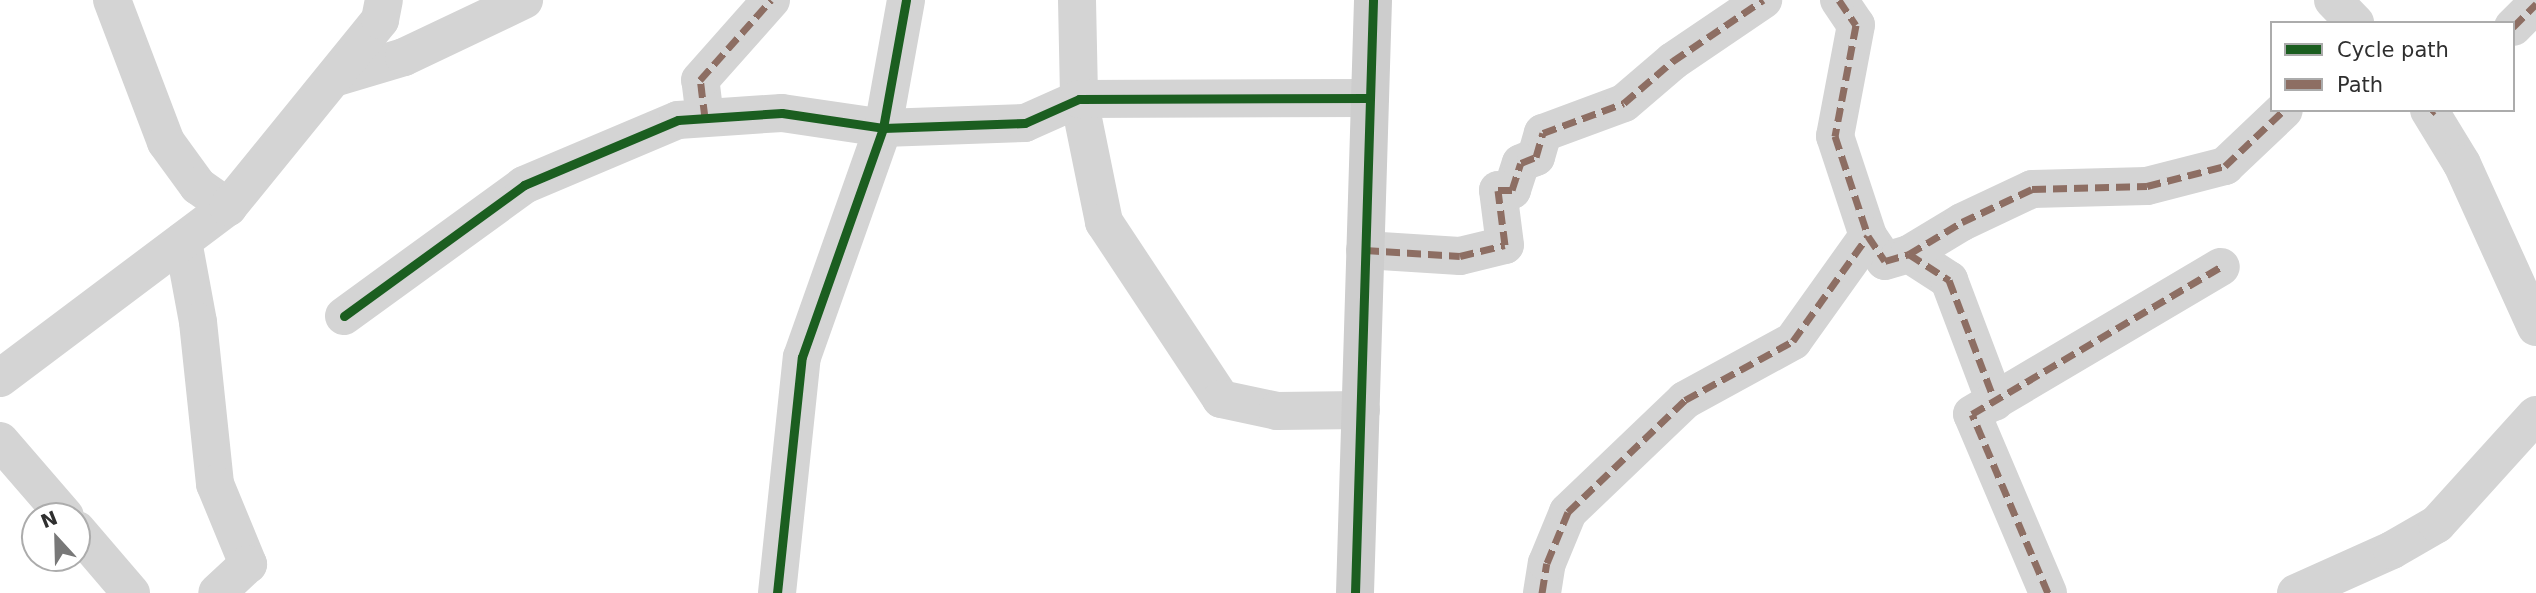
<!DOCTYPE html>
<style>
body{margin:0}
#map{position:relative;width:2536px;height:593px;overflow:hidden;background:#fff;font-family:"DejaVu Sans",sans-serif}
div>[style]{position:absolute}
.street>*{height:38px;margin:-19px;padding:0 19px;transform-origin:19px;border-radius:19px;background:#d4d4d4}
.secondary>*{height:38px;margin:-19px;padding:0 19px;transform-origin:19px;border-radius:19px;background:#cdcdcd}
.quiet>*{height:7px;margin-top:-3.5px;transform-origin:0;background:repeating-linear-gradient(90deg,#8d6e63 0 14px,transparent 0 21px)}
.cycleway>*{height:9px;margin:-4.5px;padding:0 4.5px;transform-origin:4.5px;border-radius:4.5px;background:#1b5e20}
span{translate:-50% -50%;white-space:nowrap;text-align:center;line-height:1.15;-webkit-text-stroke:7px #fff;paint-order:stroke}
.legend{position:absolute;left:2270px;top:21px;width:245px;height:91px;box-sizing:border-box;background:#fff;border:2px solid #acacac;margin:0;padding:9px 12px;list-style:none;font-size:21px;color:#2f2f2f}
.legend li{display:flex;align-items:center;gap:14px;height:35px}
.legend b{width:35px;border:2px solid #acacac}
.north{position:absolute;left:21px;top:502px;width:70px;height:70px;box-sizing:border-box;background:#fff;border:2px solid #acacac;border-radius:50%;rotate:338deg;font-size:19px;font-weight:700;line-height:28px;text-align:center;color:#2f2f2f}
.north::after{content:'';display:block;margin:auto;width:24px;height:32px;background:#787878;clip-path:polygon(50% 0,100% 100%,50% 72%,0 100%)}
</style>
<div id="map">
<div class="street">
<div style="left:112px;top:0;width:152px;rotate:69.2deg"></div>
<div style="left:166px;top:142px;width:54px;rotate:54deg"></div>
<div style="left:198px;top:186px;width:37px;rotate:35deg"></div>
<div style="left:1077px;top:0;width:99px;rotate:88.8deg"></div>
<div style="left:1079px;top:99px;width:126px;rotate:78.5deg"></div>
<div style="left:1104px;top:222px;width:212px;rotate:56.5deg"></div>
<div style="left:1221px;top:399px;width:57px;rotate:12.1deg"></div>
<div style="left:1277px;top:411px;width:84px;rotate:-0.7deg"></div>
<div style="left:1839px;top:0;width:30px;rotate:56deg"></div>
<div style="left:1856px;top:25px;width:113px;rotate:100.7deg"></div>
<div style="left:1835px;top:136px;width:105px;rotate:71.7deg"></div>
<div style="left:1868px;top:236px;width:30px;rotate:56deg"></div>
<div style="left:1885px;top:261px;width:25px;rotate:-16deg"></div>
<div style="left:1909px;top:254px;width:48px;rotate:33deg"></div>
<div style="left:1949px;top:280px;width:130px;rotate:69.3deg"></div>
<div style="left:2333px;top:0;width:32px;rotate:46deg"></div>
<div style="left:2513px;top:27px;width:33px;rotate:-45deg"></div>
<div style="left:337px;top:77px;width:70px;rotate:-16.6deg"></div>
<div style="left:404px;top:57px;width:133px;rotate:-25.4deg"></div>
<div style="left:2429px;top:110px;width:63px;rotate:58.6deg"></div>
<div style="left:2462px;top:164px;width:179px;rotate:65.6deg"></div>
<div style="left:705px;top:118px;width:38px;rotate:-97deg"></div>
<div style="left:700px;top:80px;width:107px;rotate:-48.4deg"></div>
<div style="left:183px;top:241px;width:82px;rotate:79.5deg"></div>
<div style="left:198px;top:322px;width:163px;rotate:84deg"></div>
<div style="left:215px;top:484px;width:87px;rotate:67.6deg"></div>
<div style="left:248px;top:564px;width:42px;rotate:136.9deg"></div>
<div style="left:1365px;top:250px;width:95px;rotate:3.6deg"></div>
<div style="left:1460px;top:256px;width:46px;rotate:-13.7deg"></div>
<div style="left:1505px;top:245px;width:55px;rotate:-97.3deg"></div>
<div style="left:1498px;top:190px;width:14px"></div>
<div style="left:1512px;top:190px;width:28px;rotate:-72deg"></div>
<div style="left:1521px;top:163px;width:16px;rotate:-22deg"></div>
<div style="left:1536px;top:157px;width:25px;rotate:-74deg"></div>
<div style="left:1543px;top:133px;width:86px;rotate:-20.3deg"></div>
<div style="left:1624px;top:103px;width:65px;rotate:-40.6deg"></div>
<div style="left:1673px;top:61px;width:109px;rotate:-34.1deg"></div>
<div style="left:1909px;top:254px;width:62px;rotate:-31.1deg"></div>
<div style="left:1962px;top:222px;width:77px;rotate:-25.2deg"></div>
<div style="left:2032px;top:189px;width:115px;rotate:-1.5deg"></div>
<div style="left:2147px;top:186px;width:81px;rotate:-14.4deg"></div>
<div style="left:2225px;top:166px;width:81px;rotate:-43.5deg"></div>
<div style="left:344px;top:316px;width:223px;rotate:-36deg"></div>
<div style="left:524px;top:185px;width:167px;rotate:-22.9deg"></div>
<div style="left:678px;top:120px;width:104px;rotate:-3.9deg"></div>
<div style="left:782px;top:113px;width:102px;rotate:8.4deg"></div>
<div style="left:883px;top:128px;width:142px;rotate:-2deg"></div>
<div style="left:1025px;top:123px;width:59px;rotate:-24deg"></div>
<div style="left:1079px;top:99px;width:291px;rotate:-0.2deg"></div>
<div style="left:0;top:378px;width:285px;rotate:-36.9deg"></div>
<div style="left:228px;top:207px;width:241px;rotate:-50.9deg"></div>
<div style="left:380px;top:20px;width:20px;rotate:-79deg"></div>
<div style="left:0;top:441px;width:99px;rotate:49.1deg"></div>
<div style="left:77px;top:530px;width:83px;rotate:49.4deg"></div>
<div style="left:777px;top:593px;width:237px;rotate:-84deg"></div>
<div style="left:802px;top:357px;width:243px;rotate:-70.5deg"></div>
<div style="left:883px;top:128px;width:130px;rotate:-79.8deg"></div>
<div style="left:1542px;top:593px;width:30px;rotate:-81deg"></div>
<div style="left:1547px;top:563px;width:55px;rotate:-67.6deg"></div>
<div style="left:1568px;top:512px;width:162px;rotate:-43.7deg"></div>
<div style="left:1685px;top:400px;width:123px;rotate:-28.6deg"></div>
<div style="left:1793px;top:341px;width:129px;rotate:-54.5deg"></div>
<div style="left:2048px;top:593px;width:194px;rotate:-113deg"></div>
<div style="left:1972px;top:414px;width:289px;rotate:-30.6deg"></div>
<div style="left:2296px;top:593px;width:105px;rotate:-24.1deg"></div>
<div style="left:2392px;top:550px;width:52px;rotate:-30deg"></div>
<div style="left:2437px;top:524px;width:147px;rotate:-47.8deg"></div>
</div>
<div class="secondary">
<div style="left:1355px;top:593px;width:593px;rotate:-88.26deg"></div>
</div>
<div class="quiet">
<div style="left:1839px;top:0;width:30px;rotate:56deg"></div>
<div style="left:1856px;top:25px;width:113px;rotate:100.7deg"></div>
<div style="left:1835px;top:136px;width:105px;rotate:71.7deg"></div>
<div style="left:1868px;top:236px;width:30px;rotate:56deg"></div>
<div style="left:1885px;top:261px;width:25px;rotate:-16deg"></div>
<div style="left:1909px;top:254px;width:48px;rotate:33deg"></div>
<div style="left:1949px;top:280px;width:130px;rotate:69.3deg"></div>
<div style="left:2513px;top:27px;width:33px;rotate:-45deg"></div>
<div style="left:2431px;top:113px;width:4px;rotate:-45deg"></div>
<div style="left:705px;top:118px;width:38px;rotate:-97deg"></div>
<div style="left:700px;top:80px;width:107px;rotate:-48.4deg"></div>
<div style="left:1365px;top:250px;width:95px;rotate:3.6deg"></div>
<div style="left:1460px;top:256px;width:46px;rotate:-13.7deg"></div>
<div style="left:1505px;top:245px;width:55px;rotate:-97.3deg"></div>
<div style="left:1498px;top:190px;width:14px"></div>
<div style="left:1512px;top:190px;width:28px;rotate:-72deg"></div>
<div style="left:1521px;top:163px;width:16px;rotate:-22deg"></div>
<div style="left:1536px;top:157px;width:25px;rotate:-74deg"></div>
<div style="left:1543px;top:133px;width:86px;rotate:-20.3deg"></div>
<div style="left:1624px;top:103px;width:65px;rotate:-40.6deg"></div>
<div style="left:1673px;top:61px;width:109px;rotate:-34.1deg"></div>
<div style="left:1909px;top:254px;width:62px;rotate:-31.1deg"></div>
<div style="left:1962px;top:222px;width:77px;rotate:-25.2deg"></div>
<div style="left:2032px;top:189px;width:115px;rotate:-1.5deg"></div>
<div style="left:2147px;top:186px;width:81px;rotate:-14.4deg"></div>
<div style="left:2225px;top:166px;width:81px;rotate:-43.5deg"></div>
<div style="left:1542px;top:593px;width:30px;rotate:-81deg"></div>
<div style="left:1547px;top:563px;width:55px;rotate:-67.6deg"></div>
<div style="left:1568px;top:512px;width:162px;rotate:-43.7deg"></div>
<div style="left:1685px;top:400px;width:123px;rotate:-28.6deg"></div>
<div style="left:1793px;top:341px;width:129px;rotate:-54.5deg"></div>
<div style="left:2048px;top:593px;width:194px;rotate:-113deg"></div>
<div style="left:1972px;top:414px;width:289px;rotate:-30.6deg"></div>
</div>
<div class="cycleway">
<div style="left:344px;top:316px;width:223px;rotate:-36deg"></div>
<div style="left:524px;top:185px;width:167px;rotate:-22.9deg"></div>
<div style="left:678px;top:120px;width:104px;rotate:-3.9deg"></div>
<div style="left:782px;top:113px;width:102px;rotate:8.4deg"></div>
<div style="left:883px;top:128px;width:142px;rotate:-2deg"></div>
<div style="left:1025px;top:123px;width:59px;rotate:-24deg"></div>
<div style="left:1079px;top:99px;width:291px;rotate:-0.2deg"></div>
<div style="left:777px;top:593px;width:237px;rotate:-84deg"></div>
<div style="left:802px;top:357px;width:243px;rotate:-70.5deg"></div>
<div style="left:883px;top:128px;width:130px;rotate:-79.8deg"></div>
<div style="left:1355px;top:593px;width:593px;rotate:-88.26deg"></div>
</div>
<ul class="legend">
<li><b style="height:9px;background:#1b5e20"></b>Cycle path</li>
<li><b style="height:9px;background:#8d6e63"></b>Path</li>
</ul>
<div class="north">N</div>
</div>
